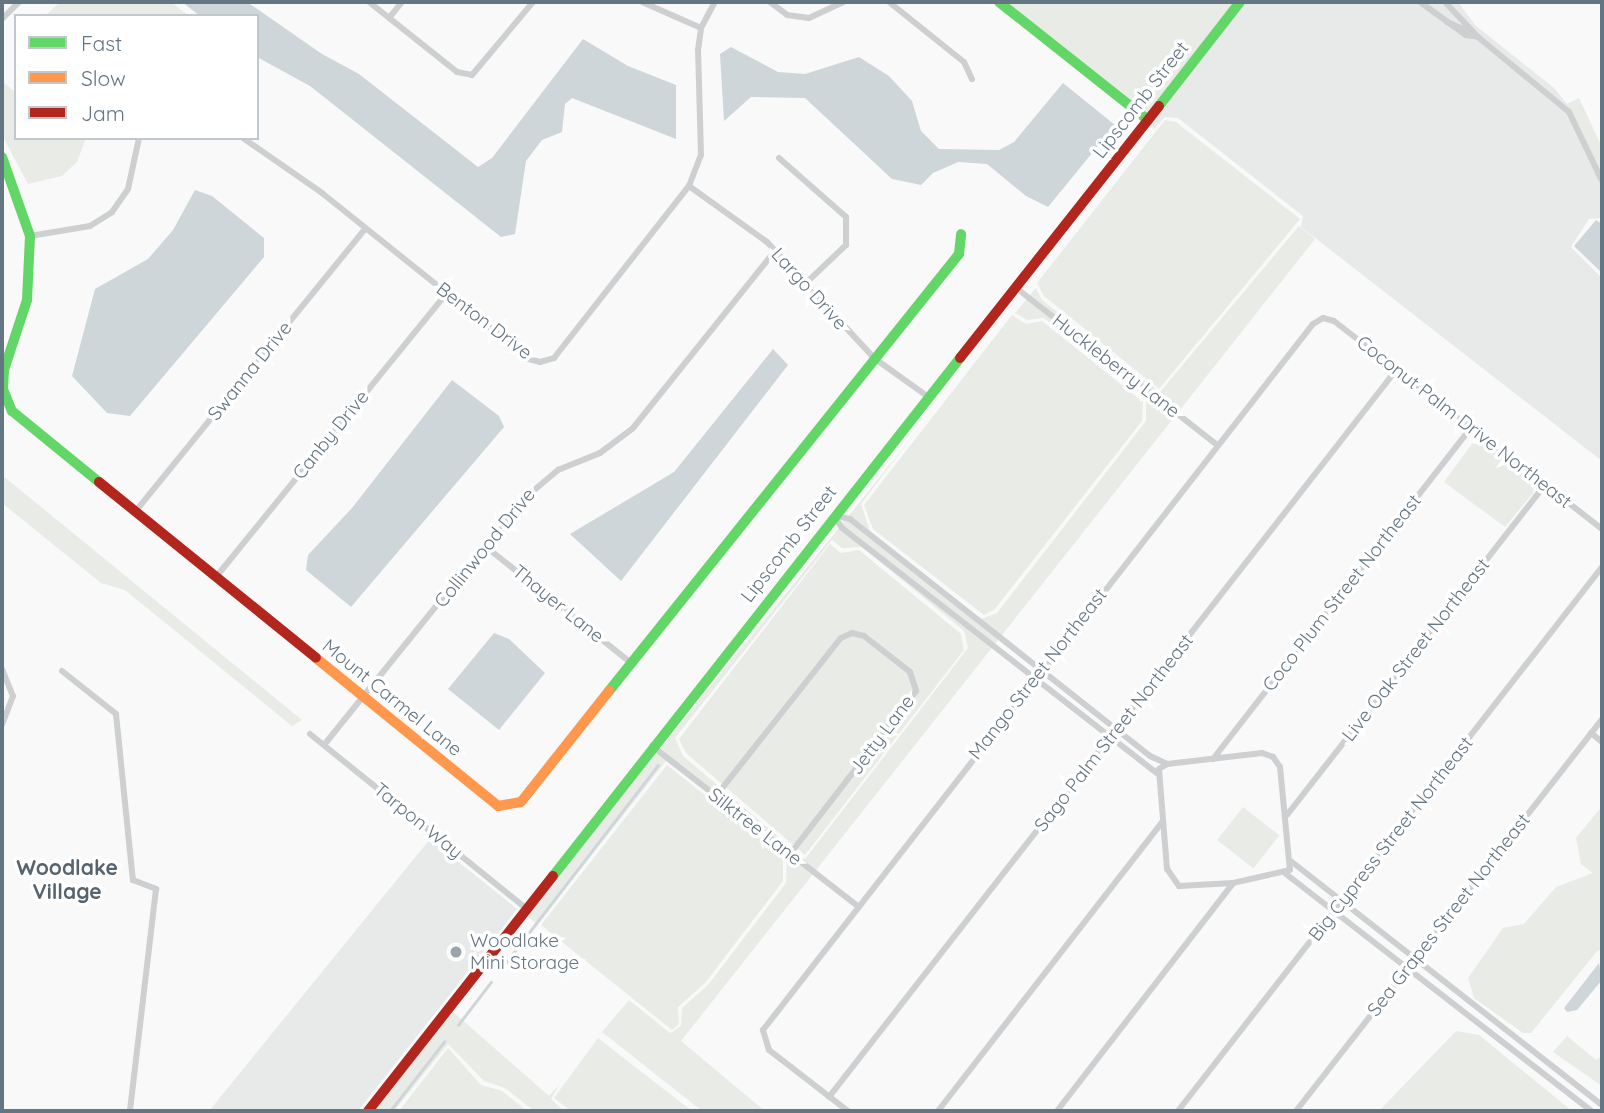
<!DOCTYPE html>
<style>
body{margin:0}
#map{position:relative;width:1604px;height:1113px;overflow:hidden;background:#f9f9f9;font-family:Quicksand,sans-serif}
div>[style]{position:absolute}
.built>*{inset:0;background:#e8e9e9}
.green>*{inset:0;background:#e8ebe6;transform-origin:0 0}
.water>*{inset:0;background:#ced6d9}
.stream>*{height:2.5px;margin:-1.25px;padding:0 1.25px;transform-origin:1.25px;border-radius:1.25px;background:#ced6d9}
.street>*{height:6px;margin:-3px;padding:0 3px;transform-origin:3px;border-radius:3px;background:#cecfd0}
.fast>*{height:10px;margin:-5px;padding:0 5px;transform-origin:5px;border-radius:5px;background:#63d668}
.slow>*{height:10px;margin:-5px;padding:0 5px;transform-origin:5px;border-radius:5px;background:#ff974d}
.jam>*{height:10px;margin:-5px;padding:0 5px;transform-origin:5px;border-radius:5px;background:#b3261e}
.dots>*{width:19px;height:19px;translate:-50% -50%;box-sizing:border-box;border:4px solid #fff;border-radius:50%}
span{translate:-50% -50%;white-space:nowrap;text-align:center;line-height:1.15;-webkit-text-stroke:7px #fff;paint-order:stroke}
.street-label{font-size:19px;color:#657683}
.poi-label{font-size:19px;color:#657683}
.left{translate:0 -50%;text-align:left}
.neighbourhood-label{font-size:21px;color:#57646e;font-weight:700}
.frame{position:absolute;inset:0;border:4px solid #657683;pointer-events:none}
.legend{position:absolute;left:14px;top:14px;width:245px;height:126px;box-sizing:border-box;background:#fff;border:2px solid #c1c8cd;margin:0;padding:9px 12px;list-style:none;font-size:21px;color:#657683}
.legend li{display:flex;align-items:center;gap:14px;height:35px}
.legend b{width:35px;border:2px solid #c1c8cd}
</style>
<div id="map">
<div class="built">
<div style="clip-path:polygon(1241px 2px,1458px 2px,1475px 25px,1554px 88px,1567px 104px,1602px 178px,1602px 218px,1589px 219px,1571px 247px,1602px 278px,1602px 461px,1301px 227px,1303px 216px,1178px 118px,1165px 117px,1154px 129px,1149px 125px)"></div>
<div style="clip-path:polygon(430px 839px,517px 909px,358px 1111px,209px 1111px)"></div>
</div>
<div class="green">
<div style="clip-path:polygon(60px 2px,171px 2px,189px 16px,45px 16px)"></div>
<div style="clip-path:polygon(999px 2px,1240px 2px,1148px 120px)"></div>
<div style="clip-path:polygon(2px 81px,16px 93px,16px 138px,86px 138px,77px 162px,62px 176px,28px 184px,2px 135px)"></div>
<div style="clip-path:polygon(1579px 98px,1602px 147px,1602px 178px,1567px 104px)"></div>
<div style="clip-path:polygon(1165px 120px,1176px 122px,1300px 219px,1159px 389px,1044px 296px,1037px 283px)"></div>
<div style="clip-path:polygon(evenodd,1299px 226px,1315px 239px,681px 1041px,765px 1111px,702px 1111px,602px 1032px,629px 1000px,670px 1033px,681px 1026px,682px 1008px,708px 985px,786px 883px,787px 854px,666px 761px,537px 924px,526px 915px,909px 441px,861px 504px,870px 531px,981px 619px,997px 613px,1146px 421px,1146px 398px,1044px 318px,1027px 320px,1015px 313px,1036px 288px,1042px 300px,1160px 392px,1299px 226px,832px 540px,842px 548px,862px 547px,964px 631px,968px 648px,805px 859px,683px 756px,675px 738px,832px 540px)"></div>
<div style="clip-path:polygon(1012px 315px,1026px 324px,1042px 321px,1143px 402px,1142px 421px,994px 610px,984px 615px,873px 529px,864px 505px)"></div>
<div style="clip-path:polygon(1477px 437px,1533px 480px,1533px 493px,1505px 527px,1444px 482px)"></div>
<div style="clip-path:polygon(2px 475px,302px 720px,292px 726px,125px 590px,101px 583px,2px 503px)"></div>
<div style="clip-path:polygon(830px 544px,841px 553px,859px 550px,961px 634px,964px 650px,805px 855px,686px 753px,679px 739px)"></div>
<div style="clip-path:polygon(667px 765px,783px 857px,783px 881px,705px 983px,678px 1007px,679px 1024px,672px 1030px,541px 925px)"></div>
<div style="clip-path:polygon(1602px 806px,1602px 952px,1598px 950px,1531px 1033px,1523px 1033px,1474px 998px,1468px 978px,1503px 928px,1524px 924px,1556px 887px,1593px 873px,1581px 864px,1576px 838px)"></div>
<div style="left:1243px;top:807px;width:46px;height:42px;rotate:38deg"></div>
<div style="clip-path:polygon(452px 1011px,549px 1096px,560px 1084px,551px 1099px,564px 1111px,534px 1111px,505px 1088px,484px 1081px,448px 1044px,394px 1111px,373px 1111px)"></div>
<div style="clip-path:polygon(1456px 1031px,1479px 1035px,1572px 1111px,1379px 1111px)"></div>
<div style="clip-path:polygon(1567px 1036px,1596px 1060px,1602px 1056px,1602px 1086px,1553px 1052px)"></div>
<div style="clip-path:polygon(598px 1038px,692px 1111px,571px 1111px,554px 1098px)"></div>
<div style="clip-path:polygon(448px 1048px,481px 1085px,502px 1091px,527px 1111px,399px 1111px)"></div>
</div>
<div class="water">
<div style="clip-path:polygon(182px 2px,247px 2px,322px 54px,359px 74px,478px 167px,492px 158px,583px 39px,628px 66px,676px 85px,676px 139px,572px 98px,565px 104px,562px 132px,542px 140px,526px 161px,515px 234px,501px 237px,310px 86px,257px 57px,257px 16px,200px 16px)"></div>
<div style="clip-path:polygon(731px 47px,778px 72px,805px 74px,859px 57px,889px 76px,912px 101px,921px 131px,939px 149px,999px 150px,1014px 142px,1063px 83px,1115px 125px,1048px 207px,1026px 196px,987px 164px,958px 162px,933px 173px,921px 185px,892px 179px,805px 98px,751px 97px,724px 121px,720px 54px)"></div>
<div style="clip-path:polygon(195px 190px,212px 196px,264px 238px,264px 257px,130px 416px,107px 413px,72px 376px,95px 289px,148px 259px,173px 230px)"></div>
<div style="clip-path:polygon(1596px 220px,1602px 224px,1602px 273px,1574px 246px)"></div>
<div style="clip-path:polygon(773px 349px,788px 365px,621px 581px,570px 534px,674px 472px)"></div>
<div style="clip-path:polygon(452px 380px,499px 416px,504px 427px,351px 607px,306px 570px,308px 555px,352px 508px)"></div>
<div style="clip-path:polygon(494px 633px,509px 639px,545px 673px,499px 730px,448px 689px)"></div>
<div style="clip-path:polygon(1599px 963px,1602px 980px,1577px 1010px,1567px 1012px,1564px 1008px)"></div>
</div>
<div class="stream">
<div style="left:504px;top:965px;width:252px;rotate:-52.4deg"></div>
<div style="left:458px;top:1025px;width:54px;rotate:-52.5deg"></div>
<div style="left:390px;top:1111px;width:88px;rotate:-52deg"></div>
</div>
<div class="street">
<div style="left:369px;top:2px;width:112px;rotate:38.5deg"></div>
<div style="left:457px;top:72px;width:15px;rotate:11deg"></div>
<div style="left:472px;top:75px;width:95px;rotate:-50.1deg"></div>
<div style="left:642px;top:2px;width:64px;rotate:23.8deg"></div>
<div style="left:770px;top:2px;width:21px;rotate:37deg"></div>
<div style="left:787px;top:15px;width:22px;rotate:8deg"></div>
<div style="left:809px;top:18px;width:38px;rotate:-25deg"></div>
<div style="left:889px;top:2px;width:96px;rotate:38.7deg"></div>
<div style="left:964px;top:62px;width:19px;rotate:65deg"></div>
<div style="left:1420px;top:2px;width:57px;rotate:35.7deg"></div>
<div style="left:1466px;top:35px;width:12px;rotate:9deg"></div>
<div style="left:1445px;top:2px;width:48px;rotate:46.7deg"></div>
<div style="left:1478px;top:37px;width:118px;rotate:39.5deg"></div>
<div style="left:1569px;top:112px;width:76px;rotate:64.4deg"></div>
<div style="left:389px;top:18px;width:21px;rotate:-51deg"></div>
<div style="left:2px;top:19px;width:24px;rotate:-45deg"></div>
<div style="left:1447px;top:22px;width:26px;rotate:23deg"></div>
<div style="left:243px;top:138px;width:96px;rotate:34.8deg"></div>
<div style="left:322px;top:193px;width:265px;rotate:38.7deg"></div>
<div style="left:529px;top:359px;width:11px;rotate:15deg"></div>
<div style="left:540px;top:362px;width:15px;rotate:-16deg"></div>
<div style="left:554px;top:358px;width:219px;rotate:-51.9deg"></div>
<div style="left:689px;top:186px;width:33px;rotate:-69deg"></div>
<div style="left:701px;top:155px;width:105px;rotate:-91.6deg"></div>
<div style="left:698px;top:50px;width:22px;rotate:-82deg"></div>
<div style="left:701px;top:28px;width:30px;rotate:-62deg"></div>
<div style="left:779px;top:158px;width:89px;rotate:41.4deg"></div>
<div style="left:846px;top:217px;width:28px;rotate:90deg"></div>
<div style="left:846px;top:245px;width:55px;rotate:136.5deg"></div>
<div style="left:689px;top:186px;width:96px;rotate:35.7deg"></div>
<div style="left:767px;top:242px;width:158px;rotate:47.3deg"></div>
<div style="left:874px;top:358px;width:65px;rotate:35.6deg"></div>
<div style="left:30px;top:236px;width:61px;rotate:-9.5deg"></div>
<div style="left:90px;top:226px;width:26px;rotate:-32deg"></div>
<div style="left:112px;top:212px;width:28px;rotate:-55deg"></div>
<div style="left:128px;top:189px;width:52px;rotate:-77.8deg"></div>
<div style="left:1015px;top:287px;width:256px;rotate:38deg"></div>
<div style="left:135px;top:512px;width:365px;rotate:-50.9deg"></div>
<div style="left:834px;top:516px;width:14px;rotate:56deg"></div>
<div style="left:842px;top:528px;width:399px;rotate:37.9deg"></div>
<div style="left:836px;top:516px;width:14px;rotate:12deg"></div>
<div style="left:850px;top:519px;width:382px;rotate:38.3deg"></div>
<div style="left:1150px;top:756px;width:19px;rotate:25deg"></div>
<div style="left:485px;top:546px;width:187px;rotate:38.7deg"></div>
<div style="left:216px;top:577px;width:366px;rotate:-50.9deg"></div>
<div style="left:2px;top:669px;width:29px;rotate:68deg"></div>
<div style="left:13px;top:696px;width:31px;rotate:111deg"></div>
<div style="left:62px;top:671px;width:69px;rotate:38.5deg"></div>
<div style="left:116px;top:714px;width:167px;rotate:84.2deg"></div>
<div style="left:133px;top:880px;width:25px;rotate:21deg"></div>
<div style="left:156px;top:889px;width:224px;rotate:96.7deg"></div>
<div style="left:1591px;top:733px;width:14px;rotate:39deg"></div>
<div style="left:310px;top:734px;width:277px;rotate:38.9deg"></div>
<div style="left:324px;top:745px;width:312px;rotate:-51.1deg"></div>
<div style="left:520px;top:502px;width:50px;rotate:-40.1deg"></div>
<div style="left:558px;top:470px;width:45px;rotate:-22deg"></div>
<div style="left:600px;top:453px;width:41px;rotate:-37.1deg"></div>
<div style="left:633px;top:428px;width:227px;rotate:-51.3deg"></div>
<div style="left:652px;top:746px;width:262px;rotate:37.9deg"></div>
<div style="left:1262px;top:753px;width:12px;rotate:20deg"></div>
<div style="left:1273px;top:757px;width:12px;rotate:55deg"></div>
<div style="left:1280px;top:767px;width:103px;rotate:84.5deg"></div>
<div style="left:1290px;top:870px;width:58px;rotate:167.2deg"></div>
<div style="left:1233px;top:883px;width:54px;rotate:176.8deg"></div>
<div style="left:1179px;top:886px;width:21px;rotate:-125deg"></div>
<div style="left:1167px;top:869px;width:100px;rotate:-94.6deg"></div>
<div style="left:1159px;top:769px;width:9px;rotate:-32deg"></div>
<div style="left:1167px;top:764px;width:96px;rotate:-6.6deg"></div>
<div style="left:1213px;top:759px;width:420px;rotate:-52.1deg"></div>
<div style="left:716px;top:796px;width:201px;rotate:-51.7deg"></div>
<div style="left:841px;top:638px;width:12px;rotate:-24deg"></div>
<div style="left:852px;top:633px;width:12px;rotate:14deg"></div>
<div style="left:864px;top:636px;width:58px;rotate:38deg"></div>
<div style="left:910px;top:672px;width:20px;rotate:72deg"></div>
<div style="left:916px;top:691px;width:206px;rotate:127.7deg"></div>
<div style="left:1287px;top:815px;width:419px;rotate:-52deg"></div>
<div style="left:1292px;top:862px;width:394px;rotate:38.1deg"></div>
<div style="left:1286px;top:874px;width:386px;rotate:37.8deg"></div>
<div style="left:829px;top:1097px;width:923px;rotate:-52.04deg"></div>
<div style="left:848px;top:1111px;width:100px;rotate:-142.3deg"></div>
<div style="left:769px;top:1050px;width:21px;rotate:-107deg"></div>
<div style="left:763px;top:1030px;width:895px;rotate:-52.08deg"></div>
<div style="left:1313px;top:324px;width:12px;rotate:-31deg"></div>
<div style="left:1323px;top:318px;width:11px;rotate:15deg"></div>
<div style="left:1334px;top:321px;width:339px;rotate:37.8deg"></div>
<div style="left:938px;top:1111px;width:366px;rotate:-52.2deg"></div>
<div style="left:1057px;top:1111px;width:288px;rotate:-52.3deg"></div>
<div style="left:1178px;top:1111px;width:690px;rotate:-52.07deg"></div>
<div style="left:1296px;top:1111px;width:497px;rotate:-52deg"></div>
</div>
<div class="fast">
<div style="left:999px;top:2px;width:190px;rotate:38.4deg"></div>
<div style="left:1159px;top:106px;width:132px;rotate:-52.1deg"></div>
<div style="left:2px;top:157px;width:84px;rotate:70.5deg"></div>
<div style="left:30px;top:236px;width:64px;rotate:92.7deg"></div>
<div style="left:27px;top:300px;width:74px;rotate:108.2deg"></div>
<div style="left:4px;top:370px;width:19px;rotate:93deg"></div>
<div style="left:3px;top:389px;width:24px;rotate:68deg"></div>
<div style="left:12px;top:411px;width:112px;rotate:39.2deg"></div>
<div style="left:609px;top:691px;width:560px;rotate:-51.31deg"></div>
<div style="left:959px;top:254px;width:20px;rotate:-84deg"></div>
<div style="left:553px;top:876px;width:659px;rotate:-51.84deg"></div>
</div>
<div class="slow">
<div style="left:316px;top:658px;width:235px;rotate:39.1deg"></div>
<div style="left:498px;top:806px;width:23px;rotate:-10deg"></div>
<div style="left:521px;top:802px;width:142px;rotate:-51.6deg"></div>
</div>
<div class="jam">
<div style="left:960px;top:358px;width:321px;rotate:-51.7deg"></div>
<div style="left:99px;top:482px;width:279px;rotate:39deg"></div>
<div style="left:368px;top:1111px;width:299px;rotate:-51.8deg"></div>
</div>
<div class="dots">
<div style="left:456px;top:952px;background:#99a4ac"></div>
</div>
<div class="street-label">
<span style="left:1141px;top:100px;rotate:-52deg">Lipscomb Street</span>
<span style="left:809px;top:289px;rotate:48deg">Largo Drive</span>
<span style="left:484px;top:321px;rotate:37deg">Benton Drive</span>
<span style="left:1116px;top:366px;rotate:38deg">Huckleberry Lane</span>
<span style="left:250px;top:371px;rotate:-51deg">Swanna Drive</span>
<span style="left:1464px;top:422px;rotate:38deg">Coconut Palm Drive Northeast</span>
<span style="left:331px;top:435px;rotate:-51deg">Canby Drive</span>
<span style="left:789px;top:544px;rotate:-52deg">Lipscomb Street</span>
<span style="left:485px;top:548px;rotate:-51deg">Collinwood Drive</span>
<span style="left:1342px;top:593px;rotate:-52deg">Coco Plum Street Northeast</span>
<span style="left:558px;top:604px;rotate:39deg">Thayer Lane</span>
<span style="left:1416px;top:650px;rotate:-52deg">Live Oak Street Northeast</span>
<span style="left:1038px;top:674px;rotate:-52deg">Mango Street Northeast</span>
<span style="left:392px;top:698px;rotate:39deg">Mount Carmel Lane</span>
<span style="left:1114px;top:733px;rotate:-52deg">Sago Palm Street Northeast</span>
<span style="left:882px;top:735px;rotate:-53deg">Jetty Lane</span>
<span style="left:418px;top:821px;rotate:39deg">Tarpon Way</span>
<span style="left:755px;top:827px;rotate:38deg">Silktree Lane</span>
<span style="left:1391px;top:839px;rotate:-52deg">Big Cypress Street Northeast</span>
<span style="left:1449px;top:915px;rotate:-52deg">Sea Grapes Street Northeast</span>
</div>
<div class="poi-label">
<span class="left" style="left:470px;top:952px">Woodlake<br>Mini Storage</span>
</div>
<div class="neighbourhood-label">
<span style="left:67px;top:879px">Woodlake<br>Village</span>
</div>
<div class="frame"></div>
<ul class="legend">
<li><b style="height:9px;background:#63d668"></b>Fast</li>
<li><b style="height:9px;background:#ff974d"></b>Slow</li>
<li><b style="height:9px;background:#b3261e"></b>Jam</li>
</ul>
</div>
